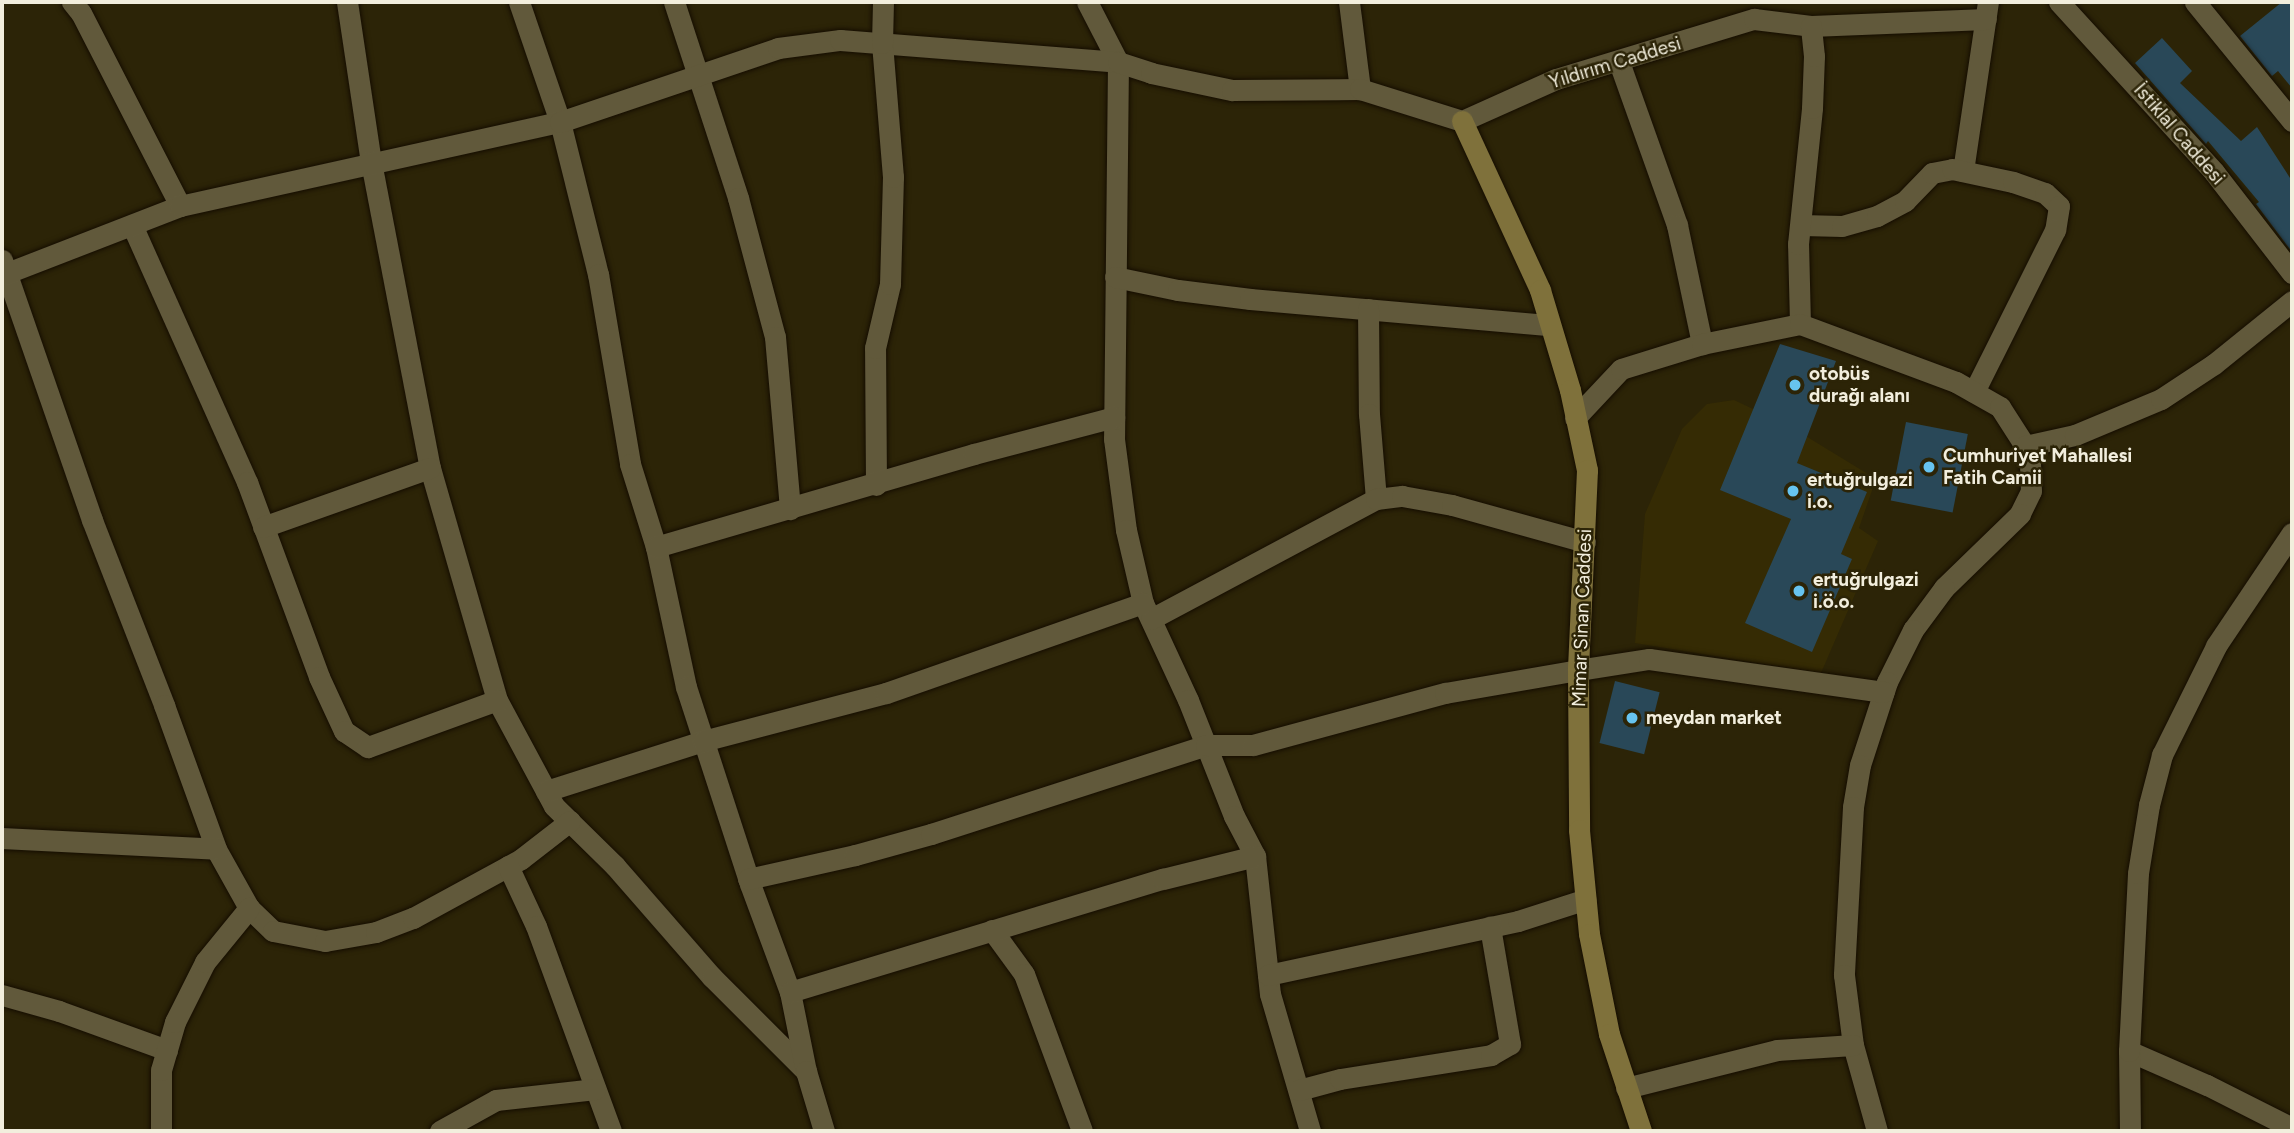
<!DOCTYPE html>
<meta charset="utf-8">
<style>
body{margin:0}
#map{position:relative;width:2294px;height:1133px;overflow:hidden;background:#2c2407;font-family:Figtree,sans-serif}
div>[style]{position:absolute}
.built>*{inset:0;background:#352b04}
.building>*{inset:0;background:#294858;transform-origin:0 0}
.roads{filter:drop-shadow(0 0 2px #150d00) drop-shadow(0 0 2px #150d00)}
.street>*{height:21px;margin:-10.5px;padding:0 10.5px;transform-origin:10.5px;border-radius:10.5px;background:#61593b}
.secondary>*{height:21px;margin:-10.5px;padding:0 10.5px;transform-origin:10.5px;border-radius:10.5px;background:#7f713b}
.dots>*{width:19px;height:19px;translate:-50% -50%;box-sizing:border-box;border:4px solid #2c2407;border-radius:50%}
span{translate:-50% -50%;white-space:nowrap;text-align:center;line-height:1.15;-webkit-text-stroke:5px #2c2407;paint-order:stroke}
.street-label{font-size:19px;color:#f2eedd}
.poi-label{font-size:19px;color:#f2eedd;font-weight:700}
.left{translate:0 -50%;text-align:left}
.frame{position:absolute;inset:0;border:4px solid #f2eedd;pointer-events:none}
</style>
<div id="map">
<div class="built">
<div style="clip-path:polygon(1734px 400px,1791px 427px,1876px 479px,1859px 528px,1878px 541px,1821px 673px,1635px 643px,1645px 514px,1682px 429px,1707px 404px)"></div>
</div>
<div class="building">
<div style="clip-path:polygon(2282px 2px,2292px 2px,2292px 88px,2278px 71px,2272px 76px,2240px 36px)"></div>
<div style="clip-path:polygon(2162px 38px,2192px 71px,2180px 83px,2241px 141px,2257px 127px,2292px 181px,2292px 252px,2256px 204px,2259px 202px,2208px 141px,2206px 144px,2135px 63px)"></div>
<div style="clip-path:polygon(1780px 344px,1836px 361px,1797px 463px,1867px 492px,1841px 554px,1852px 559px,1812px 652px,1745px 623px,1791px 519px,1720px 490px)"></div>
<div style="left:1906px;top:422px;width:63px;height:80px;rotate:11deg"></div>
<div style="left:1615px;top:681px;width:46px;height:64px;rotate:14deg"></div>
</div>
<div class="roads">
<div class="street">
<div style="left:72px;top:2px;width:14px;rotate:51deg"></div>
<div style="left:81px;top:13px;width:217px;rotate:62.8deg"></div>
<div style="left:347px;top:2px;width:162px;rotate:81.5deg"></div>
<div style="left:371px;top:162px;width:312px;rotate:79.1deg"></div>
<div style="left:430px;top:468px;width:241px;rotate:73.9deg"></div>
<div style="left:497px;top:700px;width:120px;rotate:61.7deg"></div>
<div style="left:554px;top:806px;width:86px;rotate:44.5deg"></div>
<div style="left:615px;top:866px;width:147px;rotate:48.9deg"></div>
<div style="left:712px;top:977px;width:133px;rotate:45deg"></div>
<div style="left:519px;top:2px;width:127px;rotate:71.1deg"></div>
<div style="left:560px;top:122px;width:157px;rotate:76deg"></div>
<div style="left:598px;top:274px;width:193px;rotate:80.4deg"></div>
<div style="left:630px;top:464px;width:87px;rotate:72.6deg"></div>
<div style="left:656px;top:547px;width:143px;rotate:77.9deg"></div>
<div style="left:686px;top:687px;width:207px;rotate:72deg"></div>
<div style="left:750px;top:884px;width:115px;rotate:69.7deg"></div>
<div style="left:790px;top:992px;width:81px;rotate:78.6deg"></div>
<div style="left:806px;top:1071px;width:63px;rotate:73.3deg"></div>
<div style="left:674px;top:2px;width:206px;rotate:71.9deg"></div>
<div style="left:738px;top:198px;width:144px;rotate:75.1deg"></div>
<div style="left:775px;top:337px;width:173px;rotate:85deg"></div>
<div style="left:1087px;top:2px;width:68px;rotate:62.7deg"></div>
<div style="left:1118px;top:62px;width:377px;rotate:90.6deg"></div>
<div style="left:1114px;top:439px;width:92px;rotate:82.5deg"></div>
<div style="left:1126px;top:530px;width:75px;rotate:76.9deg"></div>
<div style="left:1143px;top:603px;width:107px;rotate:65.1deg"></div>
<div style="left:1188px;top:700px;width:125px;rotate:68.4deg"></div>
<div style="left:1234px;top:816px;width:45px;rotate:62.3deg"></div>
<div style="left:1255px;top:856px;width:139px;rotate:83.8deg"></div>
<div style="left:1270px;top:994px;width:143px;rotate:73.7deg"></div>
<div style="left:1349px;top:2px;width:88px;rotate:82.8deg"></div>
<div style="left:2059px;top:2px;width:230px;rotate:47.6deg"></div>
<div style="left:2214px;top:172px;width:128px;rotate:52.3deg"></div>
<div style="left:2195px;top:2px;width:154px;rotate:50.8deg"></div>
<div style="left:1619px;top:62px;width:173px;rotate:70.4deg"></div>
<div style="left:1677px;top:225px;width:122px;rotate:78.1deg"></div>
<div style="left:1963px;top:171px;width:171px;rotate:-81.6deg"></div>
<div style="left:132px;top:225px;width:282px;rotate:65.9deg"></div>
<div style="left:247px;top:482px;width:208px;rotate:69.7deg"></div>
<div style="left:319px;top:677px;width:60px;rotate:65.2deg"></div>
<div style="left:344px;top:731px;width:29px;rotate:34deg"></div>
<div style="left:368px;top:747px;width:137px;rotate:-20deg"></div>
<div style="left:1801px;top:225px;width:41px;rotate:1.4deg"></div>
<div style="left:1842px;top:226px;width:36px;rotate:-16deg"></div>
<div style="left:1877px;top:216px;width:32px;rotate:-28deg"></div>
<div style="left:1905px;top:201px;width:39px;rotate:-46deg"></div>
<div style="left:1932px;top:173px;width:20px;rotate:-11deg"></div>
<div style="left:1952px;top:169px;width:62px;rotate:12deg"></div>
<div style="left:2013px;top:182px;width:34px;rotate:19deg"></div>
<div style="left:2045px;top:193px;width:19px;rotate:43deg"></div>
<div style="left:2059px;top:206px;width:24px;rotate:99deg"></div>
<div style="left:2055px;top:230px;width:181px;rotate:116.6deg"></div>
<div style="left:2px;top:260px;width:275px;rotate:70.9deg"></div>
<div style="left:92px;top:520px;width:199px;rotate:68.7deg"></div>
<div style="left:164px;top:705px;width:153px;rotate:70.1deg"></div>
<div style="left:216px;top:849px;width:68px;rotate:60.8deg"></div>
<div style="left:249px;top:908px;width:33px;rotate:44deg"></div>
<div style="left:273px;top:931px;width:53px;rotate:10.9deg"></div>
<div style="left:325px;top:941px;width:52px;rotate:-10deg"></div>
<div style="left:376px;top:932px;width:40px;rotate:-21deg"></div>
<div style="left:413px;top:918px;width:123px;rotate:-28.6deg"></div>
<div style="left:521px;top:859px;width:62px;rotate:-37.8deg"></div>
<div style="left:2px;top:275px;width:191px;rotate:-21.2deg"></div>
<div style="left:180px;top:206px;width:389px;rotate:-12.5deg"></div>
<div style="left:560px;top:122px;width:230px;rotate:-18.7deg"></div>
<div style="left:778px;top:48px;width:63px;rotate:-7.4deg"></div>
<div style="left:840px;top:40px;width:279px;rotate:4.5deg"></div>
<div style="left:1118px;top:62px;width:35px;rotate:18deg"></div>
<div style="left:1151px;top:73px;width:83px;rotate:11.9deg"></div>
<div style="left:1232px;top:90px;width:128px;rotate:-0.4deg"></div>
<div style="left:1360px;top:89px;width:107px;rotate:17.4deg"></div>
<div style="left:1462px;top:121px;width:103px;rotate:-24.1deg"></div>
<div style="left:1556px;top:79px;width:207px;rotate:-16.9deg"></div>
<div style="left:1754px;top:19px;width:57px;rotate:7deg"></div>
<div style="left:1811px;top:26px;width:175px;rotate:-2.3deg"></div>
<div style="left:1115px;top:277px;width:64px;rotate:11.7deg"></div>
<div style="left:1178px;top:290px;width:73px;rotate:7.1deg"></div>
<div style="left:1250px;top:299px;width:301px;rotate:5deg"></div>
<div style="left:1368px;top:309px;width:105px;rotate:89.5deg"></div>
<div style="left:1369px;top:414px;width:85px;rotate:85.3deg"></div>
<div style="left:1800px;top:324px;width:80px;rotate:-91.4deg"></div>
<div style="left:1798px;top:244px;width:137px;rotate:-84.1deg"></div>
<div style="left:1812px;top:108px;width:52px;rotate:-87.8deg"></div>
<div style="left:1814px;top:56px;width:30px;rotate:-96deg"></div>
<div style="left:1575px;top:418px;width:67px;rotate:-46.8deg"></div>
<div style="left:1621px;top:369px;width:85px;rotate:-17.2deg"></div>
<div style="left:1702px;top:344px;width:100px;rotate:-11.5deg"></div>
<div style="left:1800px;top:324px;width:166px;rotate:20.4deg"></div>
<div style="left:1956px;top:382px;width:51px;rotate:29.6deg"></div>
<div style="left:2000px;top:407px;width:46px;rotate:57.3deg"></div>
<div style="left:2025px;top:446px;width:18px;rotate:74deg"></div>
<div style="left:2030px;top:463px;width:28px;rotate:88deg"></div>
<div style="left:2031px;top:491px;width:25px;rotate:116deg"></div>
<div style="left:2020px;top:514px;width:106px;rotate:135.8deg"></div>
<div style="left:1944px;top:588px;width:52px;rotate:126.4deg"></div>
<div style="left:1913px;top:630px;width:58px;rotate:116.6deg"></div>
<div style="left:1887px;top:682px;width:87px;rotate:108deg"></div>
<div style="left:1860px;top:765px;width:43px;rotate:99.5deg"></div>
<div style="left:1853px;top:807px;width:168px;rotate:93.1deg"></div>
<div style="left:1844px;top:975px;width:71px;rotate:82.7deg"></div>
<div style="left:1853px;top:1045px;width:89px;rotate:74.4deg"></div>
<div style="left:2025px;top:446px;width:51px;rotate:-12.4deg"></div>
<div style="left:2075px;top:435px;width:93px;rotate:-22.7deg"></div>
<div style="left:2161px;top:399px;width:64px;rotate:-33.4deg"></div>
<div style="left:2214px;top:364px;width:100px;rotate:-38.9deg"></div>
<div style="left:876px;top:485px;width:137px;rotate:-90.4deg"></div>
<div style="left:875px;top:348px;width:66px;rotate:-76.8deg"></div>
<div style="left:890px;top:284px;width:107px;rotate:-88.4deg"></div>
<div style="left:893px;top:177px;width:134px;rotate:-94.7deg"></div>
<div style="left:882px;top:43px;width:41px;rotate:-88.6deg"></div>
<div style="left:263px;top:527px;width:177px;rotate:-19.5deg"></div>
<div style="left:656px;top:547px;width:331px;rotate:-16.3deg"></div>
<div style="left:974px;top:454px;width:145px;rotate:-14.8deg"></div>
<div style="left:1151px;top:619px;width:255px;rotate:-28.1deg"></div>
<div style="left:1376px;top:499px;width:26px;rotate:-7deg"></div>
<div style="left:1402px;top:496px;width:51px;rotate:10.2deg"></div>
<div style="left:1452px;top:505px;width:138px;rotate:15.5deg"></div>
<div style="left:546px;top:791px;width:165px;rotate:-17.7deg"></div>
<div style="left:703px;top:741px;width:189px;rotate:-14.7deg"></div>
<div style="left:886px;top:693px;width:272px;rotate:-19.3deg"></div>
<div style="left:2px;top:838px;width:214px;rotate:2.9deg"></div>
<div style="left:508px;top:866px;width:66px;rotate:65deg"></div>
<div style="left:536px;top:926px;width:218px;rotate:69.9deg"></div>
<div style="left:748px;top:879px;width:110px;rotate:-12.6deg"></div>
<div style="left:855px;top:855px;width:79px;rotate:-15.4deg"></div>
<div style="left:931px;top:834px;width:289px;rotate:-17.9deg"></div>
<div style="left:1206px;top:745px;width:47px"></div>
<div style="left:1253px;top:745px;width:199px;rotate:-15.2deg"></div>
<div style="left:1445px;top:693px;width:135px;rotate:-9.8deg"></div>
<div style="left:1578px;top:670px;width:72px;rotate:-8.8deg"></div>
<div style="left:1649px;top:659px;width:237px;rotate:8deg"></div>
<div style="left:992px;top:930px;width:54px;rotate:54deg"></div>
<div style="left:1024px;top:974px;width:167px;rotate:69.7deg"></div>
<div style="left:1268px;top:975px;width:256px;rotate:-12.2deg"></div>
<div style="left:1518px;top:921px;width:71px;rotate:-17.9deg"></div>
<div style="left:790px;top:992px;width:390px;rotate:-16.9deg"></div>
<div style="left:1163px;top:879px;width:95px;rotate:-14deg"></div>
<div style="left:2px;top:995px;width:59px;rotate:15.7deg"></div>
<div style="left:59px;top:1011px;width:115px;rotate:19.9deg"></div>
<div style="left:2129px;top:1051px;width:85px;rotate:23.6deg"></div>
<div style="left:2207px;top:1085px;width:95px;rotate:26.8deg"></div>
<div style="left:1626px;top:1088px;width:156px;rotate:-14.1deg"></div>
<div style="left:1777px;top:1050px;width:76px;rotate:-3.8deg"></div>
<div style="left:1299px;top:1090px;width:42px;rotate:-15deg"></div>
<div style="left:1340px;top:1079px;width:153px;rotate:-9deg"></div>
<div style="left:1491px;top:1055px;width:22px;rotate:-30deg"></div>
<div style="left:1510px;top:1044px;width:119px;rotate:-99.7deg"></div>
<div style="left:161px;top:1131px;width:61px;rotate:-90deg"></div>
<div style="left:161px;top:1070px;width:50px;rotate:-73.7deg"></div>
<div style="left:175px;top:1022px;width:67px;rotate:-63.4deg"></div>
<div style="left:205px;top:962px;width:70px;rotate:-50.8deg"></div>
<div style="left:440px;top:1131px;width:64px;rotate:-29deg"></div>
<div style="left:496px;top:1100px;width:100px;rotate:-6.3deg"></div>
<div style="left:2130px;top:1131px;width:80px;rotate:-90.7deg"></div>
<div style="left:2129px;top:1051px;width:178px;rotate:-87.1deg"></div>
<div style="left:2138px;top:873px;width:69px;rotate:-80.8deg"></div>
<div style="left:2149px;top:805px;width:52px;rotate:-75.4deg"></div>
<div style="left:2162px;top:755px;width:122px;rotate:-63.6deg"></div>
<div style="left:2216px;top:646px;width:136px;rotate:-56.1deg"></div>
</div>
<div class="secondary">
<div style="left:1462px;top:121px;width:186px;rotate:65.2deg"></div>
<div style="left:1540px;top:290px;width:104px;rotate:73.3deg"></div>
<div style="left:1570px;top:390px;width:82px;rotate:78deg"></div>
<div style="left:1587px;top:470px;width:200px;rotate:92.6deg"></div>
<div style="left:1578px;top:670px;width:160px;rotate:89.6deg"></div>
<div style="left:1579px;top:830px;width:104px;rotate:84.5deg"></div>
<div style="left:1589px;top:934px;width:102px;rotate:78.7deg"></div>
<div style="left:1609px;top:1034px;width:102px;rotate:71.7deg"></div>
</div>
</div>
<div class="dots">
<div style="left:1795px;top:385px;background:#67c4ef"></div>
<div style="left:1929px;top:467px;background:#67c4ef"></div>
<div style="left:1793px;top:491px;background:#67c4ef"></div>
<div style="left:1799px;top:591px;background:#67c4ef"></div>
<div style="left:1632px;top:718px;background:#67c4ef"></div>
</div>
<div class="street-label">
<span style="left:1615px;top:63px;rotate:-17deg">Yıldırım Caddesi</span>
<span style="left:2179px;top:134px;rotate:49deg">İstiklal Caddesi</span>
<span style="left:1582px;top:618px;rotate:-88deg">Mimar Sinan Caddesi</span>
</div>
<div class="poi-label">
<span class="left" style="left:1809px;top:385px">otobüs<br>durağı alanı</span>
<span class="left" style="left:1943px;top:467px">Cumhuriyet Mahallesi<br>Fatih Camii</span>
<span class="left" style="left:1807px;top:491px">ertuğrulgazi<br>i.o.</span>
<span class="left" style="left:1813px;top:591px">ertuğrulgazi<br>i.ö.o.</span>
<span class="left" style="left:1646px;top:718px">meydan market</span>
</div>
<div class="frame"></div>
</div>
